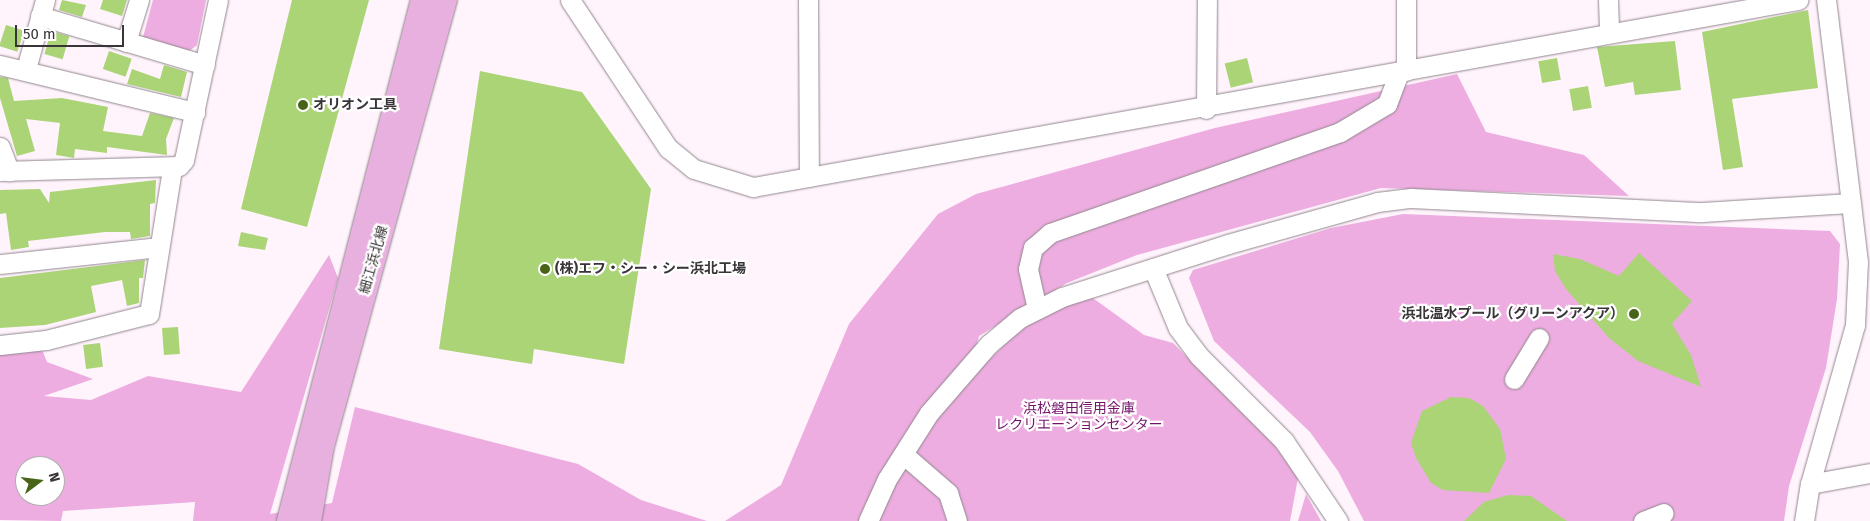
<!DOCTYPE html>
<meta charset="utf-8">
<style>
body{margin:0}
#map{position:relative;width:1870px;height:521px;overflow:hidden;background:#fff3fc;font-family:"Fira Sans","Noto Sans JP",sans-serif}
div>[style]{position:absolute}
.green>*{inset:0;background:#edade0}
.building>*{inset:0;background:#abd477;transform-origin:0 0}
.roads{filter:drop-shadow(0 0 1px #91878e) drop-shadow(0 0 1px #91878e)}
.minor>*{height:19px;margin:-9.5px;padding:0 9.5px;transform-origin:9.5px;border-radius:9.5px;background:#fff}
.major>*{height:24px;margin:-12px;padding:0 12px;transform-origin:12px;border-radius:12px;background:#e8b0de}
.dots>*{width:14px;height:14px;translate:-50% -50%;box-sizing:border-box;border:2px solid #fff;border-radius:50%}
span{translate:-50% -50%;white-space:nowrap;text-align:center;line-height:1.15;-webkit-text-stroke:4.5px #fff;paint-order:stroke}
.poi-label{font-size:14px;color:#383437;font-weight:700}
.left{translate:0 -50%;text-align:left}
.right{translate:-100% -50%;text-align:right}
.street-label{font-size:14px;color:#383437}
.park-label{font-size:14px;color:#721167}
.north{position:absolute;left:15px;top:456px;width:50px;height:50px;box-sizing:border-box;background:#fff;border:1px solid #afaeaf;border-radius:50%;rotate:75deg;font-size:14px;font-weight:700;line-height:20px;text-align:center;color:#383437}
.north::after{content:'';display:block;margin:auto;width:18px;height:22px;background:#476417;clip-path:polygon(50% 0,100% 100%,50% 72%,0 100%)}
.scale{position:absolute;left:15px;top:25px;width:109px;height:22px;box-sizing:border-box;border:2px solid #383437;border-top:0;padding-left:6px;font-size:15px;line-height:18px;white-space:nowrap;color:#383437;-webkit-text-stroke:4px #fff;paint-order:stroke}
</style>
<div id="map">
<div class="green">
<div style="clip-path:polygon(153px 0,206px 0,197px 45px,188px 52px,143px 37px)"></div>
<div style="clip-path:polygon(1457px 74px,1486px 132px,1584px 155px,1629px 196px,1381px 188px,1137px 255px,1067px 283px,979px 336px,968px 380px,1025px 325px,1059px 305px,1090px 296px,1144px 335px,1173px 343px,1272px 442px,1298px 478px,1290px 521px,725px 521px,781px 485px,849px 324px,938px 214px,976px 194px,1215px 128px)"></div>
<div style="clip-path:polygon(1403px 214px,1830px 231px,1840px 244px,1837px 299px,1826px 368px,1789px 486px,1784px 521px,1364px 521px,1338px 471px,1310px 432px,1214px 341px,1189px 278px,1193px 270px,1331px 228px)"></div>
<div style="clip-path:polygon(evenodd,329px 255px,338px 278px,270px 514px,332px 503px,355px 407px,578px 464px,641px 500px,707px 521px,193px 521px,195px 502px,63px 511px,61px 521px,0 520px,0 350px,40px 345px,47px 362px,93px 379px,44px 396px,91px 400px,148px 376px,241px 392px,329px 255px,25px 466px,55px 466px,55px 496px,25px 496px,25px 466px)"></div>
<div style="clip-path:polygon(1306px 494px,1321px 521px,1298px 521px)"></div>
</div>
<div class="building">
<div style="clip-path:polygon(62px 0,86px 5px,82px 17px,59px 10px)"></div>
<div style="clip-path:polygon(103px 0,127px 0,122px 16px,100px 9px)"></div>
<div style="clip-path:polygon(292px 0,369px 0,307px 227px,241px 209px)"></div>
<div style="clip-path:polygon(1808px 10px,1818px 88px,1732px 99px,1743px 167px,1723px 170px,1702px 32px)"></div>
<div style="left:6px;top:25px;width:19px;height:22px;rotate:18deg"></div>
<div style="left:51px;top:31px;width:19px;height:24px;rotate:16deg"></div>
<div style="clip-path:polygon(1675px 41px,1681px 90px,1635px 95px,1633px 82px,1605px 87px,1597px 47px)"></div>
<div style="left:109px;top:51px;width:24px;height:19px;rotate:19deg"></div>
<div style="left:1247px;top:58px;width:25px;height:23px;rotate:76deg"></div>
<div style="left:1557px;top:58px;width:22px;height:19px;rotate:80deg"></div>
<div style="clip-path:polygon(164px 65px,187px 72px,181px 97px,127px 84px,132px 69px,160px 79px)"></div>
<div style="clip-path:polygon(480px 71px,582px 92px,651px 189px,624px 364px,534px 349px,532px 364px,439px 349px)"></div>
<div style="clip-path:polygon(0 77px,8px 78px,14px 101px,62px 98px,108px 107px,103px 131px,142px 136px,150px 113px,174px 118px,166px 139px,167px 155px,107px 147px,107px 153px,75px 149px,74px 158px,56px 155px,60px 123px,26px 119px,35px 151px,17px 156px,0 98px)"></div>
<div style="left:1588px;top:86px;width:22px;height:19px;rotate:80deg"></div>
<div style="clip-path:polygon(156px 180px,155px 203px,150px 204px,150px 236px,131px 239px,130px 232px,105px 232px,28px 241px,29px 247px,11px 250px,6px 213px,0 214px,0 190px,40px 189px,49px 203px,50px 192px)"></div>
<div style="clip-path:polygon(241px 232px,268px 238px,265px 250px,238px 246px)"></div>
<div style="clip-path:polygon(1639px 253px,1692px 301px,1672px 324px,1691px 355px,1701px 387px,1638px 361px,1609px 338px,1566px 289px,1555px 271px,1553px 254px,1580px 259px,1619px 276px)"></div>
<div style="clip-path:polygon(145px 260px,143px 278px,139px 278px,139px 303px,127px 306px,122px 280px,91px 286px,96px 312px,45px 325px,0 328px,0 278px)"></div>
<div style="left:178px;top:327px;width:27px;height:16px;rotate:86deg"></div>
<div style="left:100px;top:343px;width:24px;height:17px;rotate:83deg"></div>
<div style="clip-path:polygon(1451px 397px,1469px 398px,1483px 406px,1500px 429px,1506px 459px,1489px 493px,1443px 490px,1431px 483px,1416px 458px,1411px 443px,1422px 411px)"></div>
<div style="clip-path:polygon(1508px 495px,1531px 496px,1567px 521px,1464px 521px,1484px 502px)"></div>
</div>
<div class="roads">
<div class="minor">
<div style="left:570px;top:0;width:178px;rotate:56.5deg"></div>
<div style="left:668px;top:148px;width:33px;rotate:39deg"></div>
<div style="left:694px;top:169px;width:62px;rotate:17deg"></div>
<div style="left:753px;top:187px;width:1062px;rotate:-10.15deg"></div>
<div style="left:808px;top:0;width:177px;rotate:89.7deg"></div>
<div style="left:1608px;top:0;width:31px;rotate:88deg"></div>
<div style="left:40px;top:16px;width:172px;rotate:16.5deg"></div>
<div style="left:126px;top:42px;width:44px;rotate:-72.8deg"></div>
<div style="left:0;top:65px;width:201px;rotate:13.6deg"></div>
<div style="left:26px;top:69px;width:72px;rotate:-74.6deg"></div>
<div style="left:1406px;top:71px;width:71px;rotate:-90deg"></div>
<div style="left:1206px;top:109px;width:109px;rotate:-89.5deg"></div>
<div style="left:0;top:147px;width:26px;rotate:69deg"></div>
<div style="left:0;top:171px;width:179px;rotate:-1.6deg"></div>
<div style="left:179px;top:166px;width:8px;rotate:-50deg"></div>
<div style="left:184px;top:160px;width:164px;rotate:-78deg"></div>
<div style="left:0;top:264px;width:160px;rotate:-6.1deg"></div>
<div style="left:1153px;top:268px;width:65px;rotate:67.4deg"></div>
<div style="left:1178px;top:328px;width:35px;rotate:53deg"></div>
<div style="left:1199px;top:356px;width:120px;rotate:45deg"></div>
<div style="left:1284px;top:441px;width:97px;rotate:56deg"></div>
<div style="left:1037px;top:309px;width:41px;rotate:-102.7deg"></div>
<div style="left:1028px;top:269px;width:22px;rotate:-77deg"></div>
<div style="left:1033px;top:248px;width:23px;rotate:-41deg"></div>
<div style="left:1050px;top:233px;width:307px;rotate:-19.2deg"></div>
<div style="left:1340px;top:132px;width:55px;rotate:-30.8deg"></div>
<div style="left:1387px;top:104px;width:33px;rotate:-69deg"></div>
<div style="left:0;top:345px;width:46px;rotate:-6.2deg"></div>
<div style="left:46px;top:340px;width:106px;rotate:-14.2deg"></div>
<div style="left:149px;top:314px;width:147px;rotate:-81deg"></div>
<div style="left:1514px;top:379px;width:48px;rotate:-58.6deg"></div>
<div style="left:903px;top:454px;width:60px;rotate:40.9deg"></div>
<div style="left:948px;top:493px;width:29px;rotate:72deg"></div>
<div style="left:1810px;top:484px;width:61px;rotate:-10.4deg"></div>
<div style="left:868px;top:521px;width:46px;rotate:-65.7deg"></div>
<div style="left:887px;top:479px;width:78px;rotate:-57.5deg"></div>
<div style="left:929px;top:413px;width:91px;rotate:-49deg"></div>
<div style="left:989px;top:344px;width:40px;rotate:-40deg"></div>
<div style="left:1020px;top:318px;width:47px;rotate:-26.6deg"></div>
<div style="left:1062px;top:297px;width:174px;rotate:-17.7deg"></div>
<div style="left:1228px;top:244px;width:155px;rotate:-15.7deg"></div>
<div style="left:1377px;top:202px;width:34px;rotate:-7deg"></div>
<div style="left:1411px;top:198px;width:291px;rotate:2.8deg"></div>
<div style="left:1702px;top:212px;width:149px;rotate:-3.5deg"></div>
<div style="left:1851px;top:203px;width:205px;rotate:-97deg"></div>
<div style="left:1643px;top:521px;width:22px;rotate:-21deg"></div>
<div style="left:1804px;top:521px;width:37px;rotate:-81deg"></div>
<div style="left:1810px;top:484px;width:165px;rotate:-74.2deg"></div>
<div style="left:1855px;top:325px;width:63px;rotate:-87.3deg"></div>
<div style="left:1858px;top:262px;width:59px;rotate:-96.8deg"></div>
</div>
<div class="major">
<div style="left:289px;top:521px;width:538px;rotate:-75.58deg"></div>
<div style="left:309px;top:521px;width:76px;rotate:-80.2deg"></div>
<div style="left:322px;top:446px;width:463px;rotate:-74.6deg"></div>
</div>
</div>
<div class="dots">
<div style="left:303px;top:105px;background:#476417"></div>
<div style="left:545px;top:269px;background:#476417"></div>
<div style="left:1634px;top:314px;background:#476417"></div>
</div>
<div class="poi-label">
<span class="left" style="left:313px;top:105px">オリオン工具</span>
<span class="left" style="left:555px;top:269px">(株)エフ・シー・シー浜北工場</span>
<span class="right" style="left:1624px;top:314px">浜北温水プール（グリーンアクア）</span>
</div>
<div class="street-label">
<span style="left:374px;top:260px;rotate:-74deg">細江浜北線</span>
</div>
<div class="park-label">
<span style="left:1079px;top:417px">浜松磐田信用金庫<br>レクリエーションセンター</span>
</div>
<div class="north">N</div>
<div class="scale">50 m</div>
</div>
